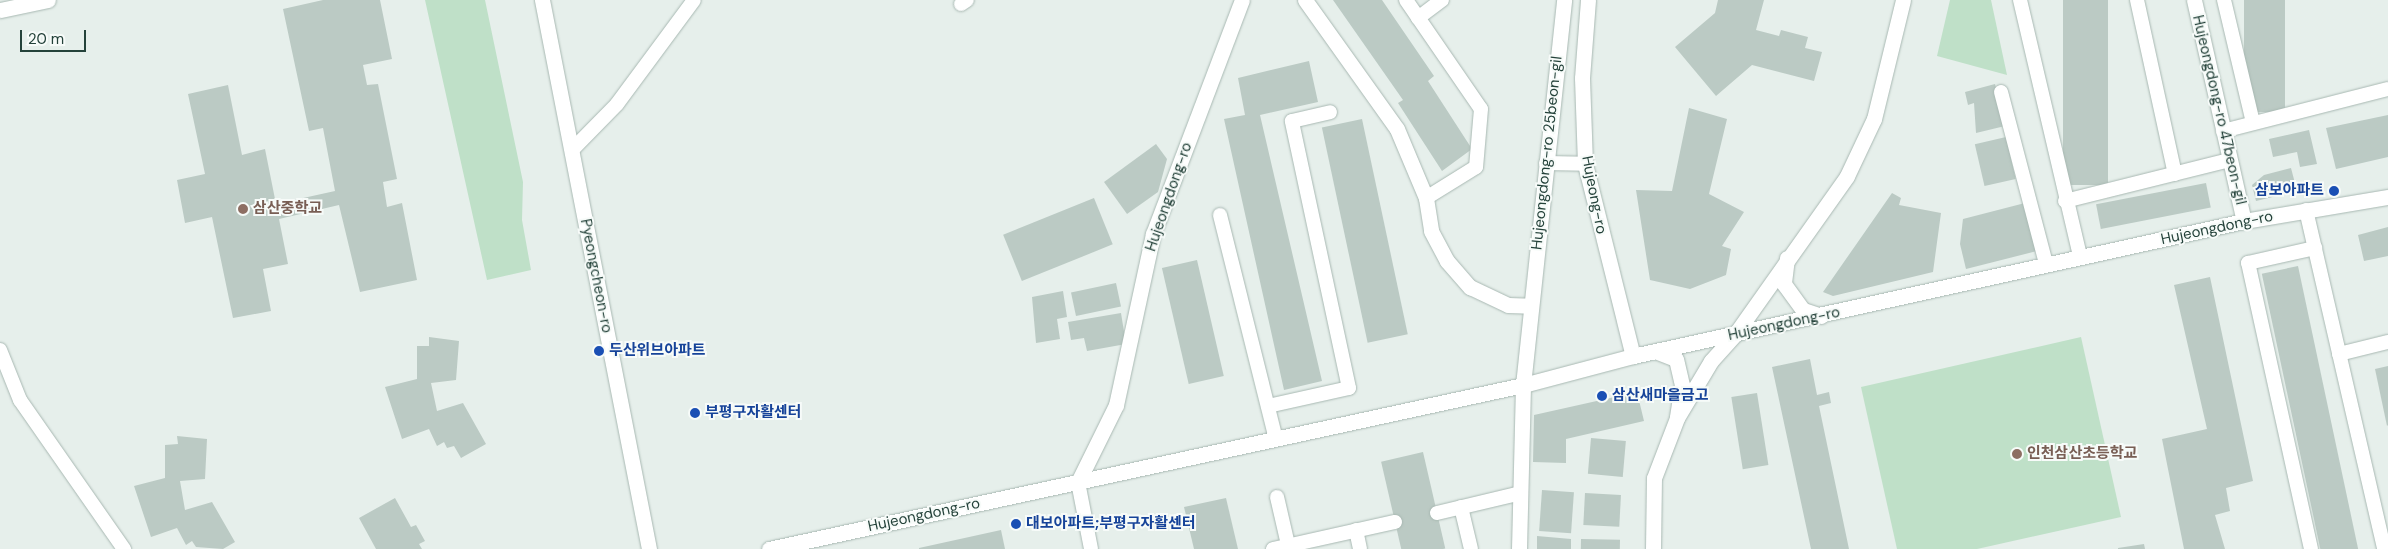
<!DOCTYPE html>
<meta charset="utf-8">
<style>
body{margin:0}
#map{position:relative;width:2388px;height:549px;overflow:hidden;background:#e6efeb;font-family:"DM Sans","Noto Sans KR",sans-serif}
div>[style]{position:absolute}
.green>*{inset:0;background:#bfe0c8}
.building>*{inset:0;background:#bbcac4;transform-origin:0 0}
.roads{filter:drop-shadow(0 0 1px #a8b8b2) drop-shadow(0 0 1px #a8b8b2)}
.service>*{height:14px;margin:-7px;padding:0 7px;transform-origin:7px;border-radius:7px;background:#fff}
.minor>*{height:15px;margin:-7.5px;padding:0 7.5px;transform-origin:7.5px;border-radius:7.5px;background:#fff}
.tertiary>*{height:15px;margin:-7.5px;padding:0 7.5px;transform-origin:7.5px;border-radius:7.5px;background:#fff}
.secondary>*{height:15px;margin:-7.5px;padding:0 7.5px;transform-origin:7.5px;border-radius:7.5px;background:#fff}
.dots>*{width:14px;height:14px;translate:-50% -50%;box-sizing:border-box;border:2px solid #f7fbf9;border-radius:50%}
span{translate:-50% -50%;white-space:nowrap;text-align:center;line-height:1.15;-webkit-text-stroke:4px #f7fbf9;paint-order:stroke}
.street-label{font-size:15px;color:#24423a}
.transit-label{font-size:15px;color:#164399;font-weight:700}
.right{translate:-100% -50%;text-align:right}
.left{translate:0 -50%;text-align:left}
.education-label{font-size:15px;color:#785e54;font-weight:700}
.scale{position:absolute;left:20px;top:30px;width:66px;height:22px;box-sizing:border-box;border:2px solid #24423a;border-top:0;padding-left:6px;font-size:15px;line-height:18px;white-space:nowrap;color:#24423a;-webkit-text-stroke:4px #f7fbf9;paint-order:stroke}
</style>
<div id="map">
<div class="green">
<div style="clip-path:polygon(425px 0,485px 0,523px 182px,522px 220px,531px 270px,487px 280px)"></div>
<div style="clip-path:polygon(1950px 0,1991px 0,2007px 75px,1937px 56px)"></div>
<div style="clip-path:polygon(2081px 337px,2121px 517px,1977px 549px,1897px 549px,1861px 387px)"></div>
</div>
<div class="building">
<div style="clip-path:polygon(323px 0,380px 0,392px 59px,363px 65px,367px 85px,378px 84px,397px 179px,383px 182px,387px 207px,402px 203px,417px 280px,360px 292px,339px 205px,279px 219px,288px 264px,263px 269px,271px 311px,233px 318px,212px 217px,185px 223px,177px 180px,205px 174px,188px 94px,228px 85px,242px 155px,265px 149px,276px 204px,335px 191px,323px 128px,309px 131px,283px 9px)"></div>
<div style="clip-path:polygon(1333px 0,1382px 0,1434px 76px,1428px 81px,1472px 149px,1442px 171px,1398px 103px,1403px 100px)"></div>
<div style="clip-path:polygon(1718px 0,1764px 0,1756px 30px,1779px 36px,1781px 30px,1808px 37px,1805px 48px,1822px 52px,1814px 81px,1752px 65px,1716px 96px,1675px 47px,1715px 13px)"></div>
<div style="left:2063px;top:0;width:45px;height:185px"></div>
<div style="left:2244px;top:0;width:41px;height:112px"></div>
<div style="clip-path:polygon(1309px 61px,1318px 102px,1260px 115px,1322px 381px,1284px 390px,1224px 119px,1245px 115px,1238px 78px)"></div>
<div style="clip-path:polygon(1995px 84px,2005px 126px,1976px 133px,1974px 103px,1968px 105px,1965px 92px)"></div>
<div style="clip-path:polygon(1689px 108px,1727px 119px,1709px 194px,1744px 212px,1722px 246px,1731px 249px,1726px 275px,1690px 289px,1650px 280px,1636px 190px,1672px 191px)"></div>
<div style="clip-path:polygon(2388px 115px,2388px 157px,2336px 169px,2326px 128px)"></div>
<div style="left:1362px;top:119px;width:220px;height:41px;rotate:78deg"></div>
<div style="clip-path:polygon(2309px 130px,2317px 164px,2300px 167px,2297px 152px,2273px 157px,2269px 139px)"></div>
<div style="left:2006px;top:137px;width:43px;height:32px;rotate:77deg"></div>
<div style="clip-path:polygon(1156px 144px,1167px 159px,1158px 192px,1127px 214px,1104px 182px)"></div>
<div style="clip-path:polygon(2291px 168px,2297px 191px,2256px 201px,2252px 185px,2264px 175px)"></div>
<div style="left:2206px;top:183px;width:25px;height:112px;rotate:79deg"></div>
<div style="clip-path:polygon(1892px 193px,1901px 198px,1899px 205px,1941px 213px,1933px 272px,1833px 296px,1823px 292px)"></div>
<div style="left:1094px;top:198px;width:50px;height:98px;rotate:68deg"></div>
<div style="clip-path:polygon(2025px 203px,2037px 251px,1966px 269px,1960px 244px,1963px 219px)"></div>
<div style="clip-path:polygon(2388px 227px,2388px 256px,2364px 261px,2358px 235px)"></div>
<div style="left:1197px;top:260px;width:119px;height:36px;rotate:77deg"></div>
<div style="left:2298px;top:266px;width:290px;height:37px;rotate:78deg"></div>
<div style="clip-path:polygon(2210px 277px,2253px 481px,2226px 488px,2230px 511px,2215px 515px,2225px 549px,2184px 549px,2162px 439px,2207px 429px,2174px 285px)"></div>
<div style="left:1116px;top:283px;width:24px;height:46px;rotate:78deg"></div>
<div style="clip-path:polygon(1063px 291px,1067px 317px,1057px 319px,1060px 339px,1036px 343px,1032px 297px)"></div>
<div style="clip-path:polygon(1121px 313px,1126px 344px,1087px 351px,1084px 338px,1071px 340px,1068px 322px)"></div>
<div style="clip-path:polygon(429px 337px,459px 341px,456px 380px,431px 383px,437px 411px,463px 403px,486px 444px,461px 458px,454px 446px,447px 448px,444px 442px,437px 446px,429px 429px,402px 439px,385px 387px,417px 379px,417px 346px,429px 346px)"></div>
<div style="clip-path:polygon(1810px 359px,1817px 395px,1829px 392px,1831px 403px,1819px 406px,1849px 549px,1811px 549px,1772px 367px)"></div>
<div style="clip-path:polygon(2388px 366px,2388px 425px,2387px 426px,2375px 369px)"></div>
<div style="clip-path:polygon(1637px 392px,1644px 421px,1566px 439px,1566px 463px,1533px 462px,1534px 415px)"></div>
<div style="left:1757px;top:393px;width:73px;height:26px;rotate:81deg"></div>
<div style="clip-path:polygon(177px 436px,207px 439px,205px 479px,180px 481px,185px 510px,212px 502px,235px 542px,223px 549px,196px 547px,192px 541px,186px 545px,177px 528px,151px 537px,134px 486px,165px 478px,165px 445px,178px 444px)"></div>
<div style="left:1591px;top:438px;width:35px;height:36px;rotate:5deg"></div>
<div style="left:1423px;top:452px;width:99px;height:43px;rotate:77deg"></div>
<div style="left:1542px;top:490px;width:32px;height:41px;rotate:4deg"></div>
<div style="left:1585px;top:493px;width:36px;height:32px;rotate:3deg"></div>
<div style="clip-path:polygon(395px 498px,411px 527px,416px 525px,425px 541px,419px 544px,422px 549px,376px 549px,359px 518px)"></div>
<div style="clip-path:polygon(1226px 498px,1238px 549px,1194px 549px,1184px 507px)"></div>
<div style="clip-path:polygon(1001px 530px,1005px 549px,919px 549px,919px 548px)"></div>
<div style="clip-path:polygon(1537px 536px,1571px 539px,1571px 549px,1537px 549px)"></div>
<div style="left:1581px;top:539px;width:39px;height:10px;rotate:1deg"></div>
<div style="clip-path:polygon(2144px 544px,2145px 549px,2118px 549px,2118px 548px)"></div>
</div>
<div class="roads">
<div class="service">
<div style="left:1406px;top:0;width:132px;rotate:55.5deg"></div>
<div style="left:1481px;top:109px;width:58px;rotate:94.9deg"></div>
<div style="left:1476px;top:167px;width:59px;rotate:148.2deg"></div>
<div style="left:2020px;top:0;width:263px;rotate:76.8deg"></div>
<div style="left:2137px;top:0;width:178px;rotate:77.7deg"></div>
<div style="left:2224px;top:0;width:126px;rotate:76.7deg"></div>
<div style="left:961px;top:4px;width:7px;rotate:-34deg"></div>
<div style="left:1418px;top:18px;width:30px;rotate:-37deg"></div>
<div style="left:2001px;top:92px;width:178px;rotate:75.3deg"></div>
<div style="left:2223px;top:131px;width:170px;rotate:-14.3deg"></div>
<div style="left:572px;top:150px;width:64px;rotate:-45.6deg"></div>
<div style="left:617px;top:104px;width:129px;rotate:-53.5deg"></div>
<div style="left:1546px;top:163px;width:39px;rotate:1deg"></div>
<div style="left:2065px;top:201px;width:170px;rotate:-14deg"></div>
<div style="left:2306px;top:210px;width:348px;rotate:77deg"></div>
<div style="left:1220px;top:215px;width:231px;rotate:76deg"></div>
<div style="left:0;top:350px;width:54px;rotate:68.2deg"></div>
<div style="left:20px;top:400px;width:182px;rotate:55.1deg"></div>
<div style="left:2339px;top:354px;width:50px;rotate:-13.8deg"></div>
<div style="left:1268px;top:406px;width:83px;rotate:-12.5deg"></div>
<div style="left:1349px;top:388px;width:273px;rotate:-102.1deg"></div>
<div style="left:1292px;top:121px;width:39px;rotate:-13deg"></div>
<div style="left:1078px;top:482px;width:68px;rotate:79deg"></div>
<div style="left:1277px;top:497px;width:53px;rotate:77deg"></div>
<div style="left:1461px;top:507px;width:43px;rotate:76.6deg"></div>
<div style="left:1437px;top:513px;width:86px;rotate:-13.4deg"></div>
<div style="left:1356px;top:530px;width:19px;rotate:78deg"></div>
<div style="left:1273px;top:549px;width:125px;rotate:-12.5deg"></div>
<div style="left:2311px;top:549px;width:293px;rotate:-102.4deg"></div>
<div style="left:2248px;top:263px;width:69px;rotate:-12.6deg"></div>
</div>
<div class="minor">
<div style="left:1305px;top:0;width:158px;rotate:54.5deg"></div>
<div style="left:1397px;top:129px;width:75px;rotate:67.2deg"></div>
<div style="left:1426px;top:198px;width:33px;rotate:81deg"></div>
<div style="left:1431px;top:231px;width:34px;rotate:62deg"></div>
<div style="left:1447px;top:261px;width:35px;rotate:49deg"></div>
<div style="left:1470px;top:287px;width:42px;rotate:25.3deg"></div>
<div style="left:1508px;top:305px;width:23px;rotate:2deg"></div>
<div style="left:1588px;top:0;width:78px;rotate:94.4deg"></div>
<div style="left:1582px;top:78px;width:86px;rotate:88deg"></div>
<div style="left:1585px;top:164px;width:198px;rotate:76deg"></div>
<div style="left:2194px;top:0;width:227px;rotate:77.3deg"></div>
<div style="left:1078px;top:482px;width:86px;rotate:-63.7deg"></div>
<div style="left:1116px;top:405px;width:175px;rotate:-77.8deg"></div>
<div style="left:1153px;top:234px;width:250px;rotate:-69.2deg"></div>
<div style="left:1519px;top:549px;width:164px;rotate:-88.6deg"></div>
<div style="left:1523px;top:385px;width:387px;rotate:-83.9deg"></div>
<div style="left:1653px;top:549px;width:71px;rotate:-89.2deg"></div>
<div style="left:1654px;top:478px;width:64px;rotate:-69deg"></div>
<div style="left:1677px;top:418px;width:66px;rotate:-59.2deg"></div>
<div style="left:1711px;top:361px;width:38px;rotate:-48deg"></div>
<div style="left:1736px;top:333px;width:192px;rotate:-54.7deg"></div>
<div style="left:1847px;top:176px;width:63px;rotate:-64.7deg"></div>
<div style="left:1874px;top:119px;width:122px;rotate:-76.3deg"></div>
</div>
<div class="tertiary">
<div style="left:0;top:10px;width:49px;rotate:-11.8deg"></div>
<div style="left:1787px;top:258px;width:26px;rotate:97deg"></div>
<div style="left:1784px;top:284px;width:32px;rotate:54deg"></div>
<div style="left:1803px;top:310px;width:19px;rotate:18deg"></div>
<div style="left:1655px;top:351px;width:22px;rotate:21deg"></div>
<div style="left:1676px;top:359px;width:27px;rotate:77deg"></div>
<div style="left:1682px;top:385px;width:33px;rotate:99deg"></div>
<div style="left:769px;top:549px;width:772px;rotate:-12.27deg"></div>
<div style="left:1523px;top:385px;width:114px;rotate:-14.8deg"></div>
<div style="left:1633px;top:356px;width:626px;rotate:-12.46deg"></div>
<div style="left:2244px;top:221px;width:146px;rotate:-9.5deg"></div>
</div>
<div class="secondary">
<div style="left:542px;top:0;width:559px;rotate:78.97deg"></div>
</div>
</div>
<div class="dots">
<div style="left:2334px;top:191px;background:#1a4fb4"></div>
<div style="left:243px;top:209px;background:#8d6e63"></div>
<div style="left:599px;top:351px;background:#1a4fb4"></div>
<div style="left:1602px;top:396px;background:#1a4fb4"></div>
<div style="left:695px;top:413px;background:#1a4fb4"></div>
<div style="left:2017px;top:454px;background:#8d6e63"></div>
<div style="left:1016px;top:524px;background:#1a4fb4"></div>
</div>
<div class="street-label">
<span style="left:2219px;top:110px;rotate:77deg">Hujeongdong-ro 47beon-gil</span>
<span style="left:1547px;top:153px;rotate:-84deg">Hujeongdong-ro 25beon-gil</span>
<span style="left:1594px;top:195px;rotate:79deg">Hujeong-ro</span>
<span style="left:1169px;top:197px;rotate:-71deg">Hujeongdong-ro</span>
<span style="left:2217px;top:228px;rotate:-12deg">Hujeongdong-ro</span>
<span style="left:596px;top:276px;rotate:79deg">Pyeongcheon-ro</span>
<span style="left:1784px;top:324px;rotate:-12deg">Hujeongdong-ro</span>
<span style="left:924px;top:515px;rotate:-12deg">Hujeongdong-ro</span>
</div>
<div class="transit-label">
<span class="right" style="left:2324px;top:191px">삼보아파트</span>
<span class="left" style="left:609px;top:351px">두산위브아파트</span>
<span class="left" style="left:1612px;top:396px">삼산새마을금고</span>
<span class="left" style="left:705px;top:413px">부평구자활센터</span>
<span class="left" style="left:1026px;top:524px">대보아파트;부평구자활센터</span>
</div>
<div class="education-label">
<span class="left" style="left:253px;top:209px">삼산중학교</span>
<span class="left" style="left:2027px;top:454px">인천삼산초등학교</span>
</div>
<div class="scale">20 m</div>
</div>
